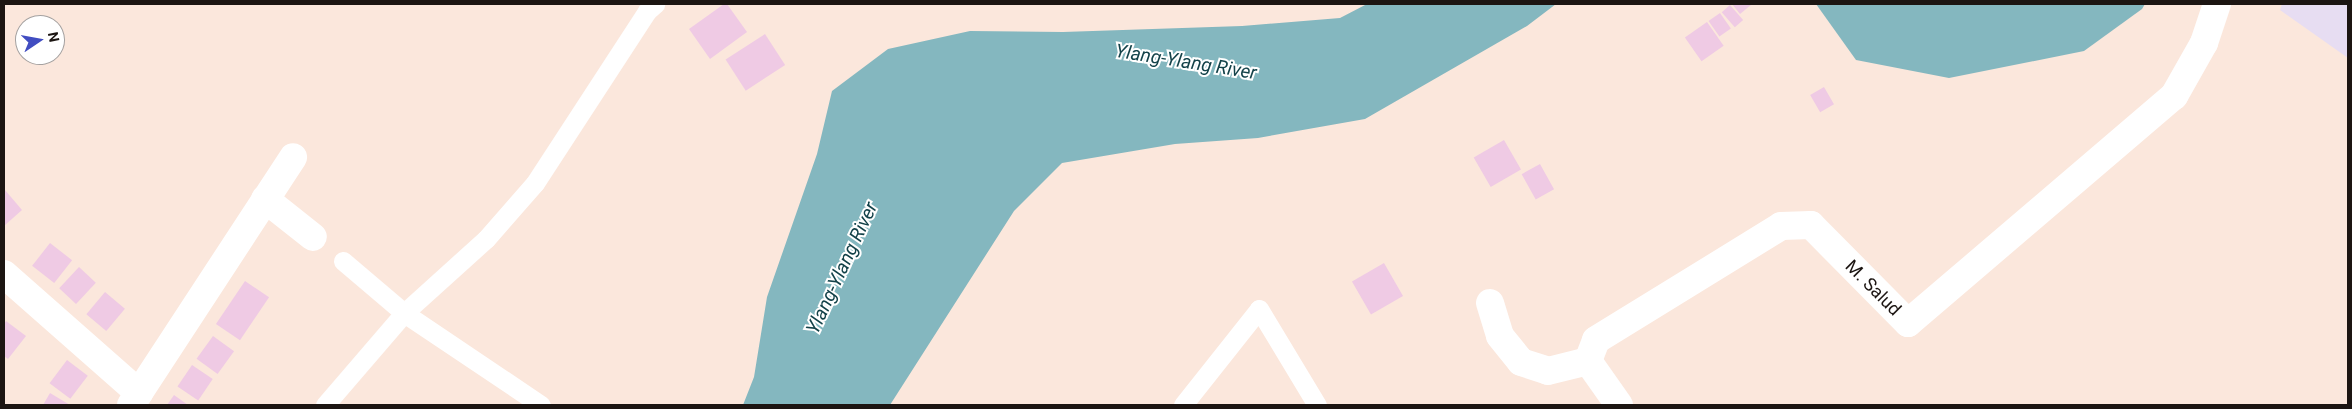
<!DOCTYPE html>
<style>
body{margin:0}
#map{position:relative;width:2352px;height:409px;overflow:hidden;background:#fbe7dc;font-family:Roboto,sans-serif}
div>[style]{position:absolute}
.commercial>*{inset:0;background:#e7ddf2}
.water>*{inset:0;background:#84b7bf}
.building>*{inset:0;background:#efcae4;transform-origin:0 0}
.lane>*{height:19px;margin:-9.5px;padding:0 9.5px;transform-origin:9.5px;border-radius:9.5px;background:#fff}
.street>*{height:28px;margin:-14px;padding:0 14px;transform-origin:14px;border-radius:14px;background:#fff}
.secondary>*{height:28px;margin:-14px;padding:0 14px;transform-origin:14px;border-radius:14px;background:#fff}
span{translate:-50% -50%;white-space:nowrap;text-align:center;line-height:1.15;-webkit-text-stroke:4px #fff;paint-order:stroke}
.street-label{font-size:18px;color:#1c1512}
.water-label{font-size:19px;color:#134249;font-style:italic}
.frame{position:absolute;inset:0;border:5px solid #1c1512;pointer-events:none}
.north{position:absolute;left:15px;top:15px;width:50px;height:50px;box-sizing:border-box;background:#fff;border:1px solid #a4a1a0;border-radius:50%;rotate:78deg;font-size:14px;font-weight:700;line-height:20px;text-align:center;color:#1c1512}
.north::after{content:'';display:block;margin:auto;width:18px;height:22px;background:#414dc1;clip-path:polygon(50% 0,100% 100%,50% 72%,0 100%)}
</style>
<div id="map">
<div class="commercial">
<div style="clip-path:polygon(2282px 4px,2348px 4px,2348px 58px,2280px 10px)"></div>
</div>
<div class="water">
<div style="clip-path:polygon(1367px 4px,1556px 4px,1527px 26px,1365px 119px,1258px 138px,1175px 144px,1062px 163px,1014px 211px,890px 405px,743px 405px,754px 377px,767px 297px,817px 154px,832px 91px,888px 49px,970px 31px,1063px 32px,1242px 26px,1340px 18px)"></div>
<div style="clip-path:polygon(1816px 4px,2145px 4px,2142px 9px,2084px 51px,1949px 78px,1856px 60px)"></div>
</div>
<div class="building">
<div style="clip-path:polygon(724px 4px,727px 4px,747px 32px,710px 59px,689px 29px)"></div>
<div style="clip-path:polygon(1732px 4px,1750px 4px,1751px 5px,1740px 14px)"></div>
<div style="left:1730px;top:5px;width:20px;height:11px;rotate:49deg"></div>
<div style="left:1720px;top:13px;width:19px;height:14px;rotate:55deg"></div>
<div style="left:1707px;top:22px;width:29px;height:27px;rotate:55deg"></div>
<div style="left:765px;top:34px;width:37px;height:47px;rotate:57deg"></div>
<div style="left:1824px;top:87px;width:20px;height:16px;rotate:60deg"></div>
<div style="left:1504px;top:140px;width:34px;height:35px;rotate:60deg"></div>
<div style="left:1540px;top:164px;width:29px;height:21px;rotate:61deg"></div>
<div style="clip-path:polygon(5px 190px,22px 210px,4px 226px,4px 191px)"></div>
<div style="left:50px;top:243px;width:28px;height:29px;rotate:38deg"></div>
<div style="left:1384px;top:263px;width:38px;height:37px;rotate:60deg"></div>
<div style="left:79px;top:267px;width:23px;height:29px;rotate:43deg"></div>
<div style="left:245px;top:281px;width:29px;height:52px;rotate:34deg"></div>
<div style="left:105px;top:292px;width:26px;height:29px;rotate:40deg"></div>
<div style="clip-path:polygon(6px 321px,26px 336px,8px 359px,4px 356px,4px 324px)"></div>
<div style="left:213px;top:336px;width:26px;height:28px;rotate:36deg"></div>
<div style="left:67px;top:360px;width:26px;height:29px;rotate:37deg"></div>
<div style="left:192px;top:365px;width:25px;height:26px;rotate:34deg"></div>
<div style="clip-path:polygon(50px 393px,70px 405px,43px 405px)"></div>
<div style="clip-path:polygon(174px 395px,188px 405px,167px 405px)"></div>
</div>
<div class="lane">
<div style="left:343px;top:261px;width:80px;rotate:40.4deg"></div>
<div style="left:404px;top:313px;width:165px;rotate:33.9deg"></div>
<div style="left:325px;top:405px;width:121px;rotate:-49.3deg"></div>
<div style="left:404px;top:313px;width:110px;rotate:-42.1deg"></div>
<div style="left:486px;top:239px;width:74px;rotate:-48.8deg"></div>
<div style="left:535px;top:183px;width:205px;rotate:-56.9deg"></div>
<div style="left:647px;top:11px;width:11px;rotate:-41deg"></div>
<div style="left:1183px;top:405px;width:122px;rotate:-51.6deg"></div>
<div style="left:1259px;top:309px;width:112px;rotate:58.9deg"></div>
</div>
<div class="street">
<div style="left:265px;top:199px;width:61px;rotate:38.4deg"></div>
<div style="left:4px;top:274px;width:180px;rotate:41.4deg"></div>
<div style="left:1490px;top:303px;width:34px;rotate:73deg"></div>
<div style="left:1500px;top:336px;width:33px;rotate:51deg"></div>
<div style="left:1521px;top:362px;width:28px;rotate:18deg"></div>
<div style="left:1548px;top:371px;width:41px;rotate:-14deg"></div>
<div style="left:131px;top:405px;width:296px;rotate:-56.8deg"></div>
</div>
<div class="secondary">
<div style="left:1619px;top:405px;width:54px;rotate:-125.2deg"></div>
<div style="left:1588px;top:361px;width:22px;rotate:-69deg"></div>
<div style="left:1596px;top:340px;width:217px;rotate:-31.6deg"></div>
<div style="left:1781px;top:226px;width:30px;rotate:-2deg"></div>
<div style="left:1811px;top:225px;width:138px;rotate:45.3deg"></div>
<div style="left:1908px;top:323px;width:350px;rotate:-40.5deg"></div>
<div style="left:2174px;top:96px;width:61px;rotate:-60.5deg"></div>
<div style="left:2204px;top:43px;width:41px;rotate:-71.6deg"></div>
</div>
<div class="street-label">
<span style="left:1873px;top:288px;rotate:45deg">M. Salud</span>
</div>
<div class="water-label">
<span style="left:1186px;top:62px;rotate:9deg">Ylang-Ylang River</span>
<span style="left:842px;top:268px;rotate:-65deg">Ylang-Ylang River</span>
</div>
<div class="frame"></div>
<div class="north">N</div>
</div>
